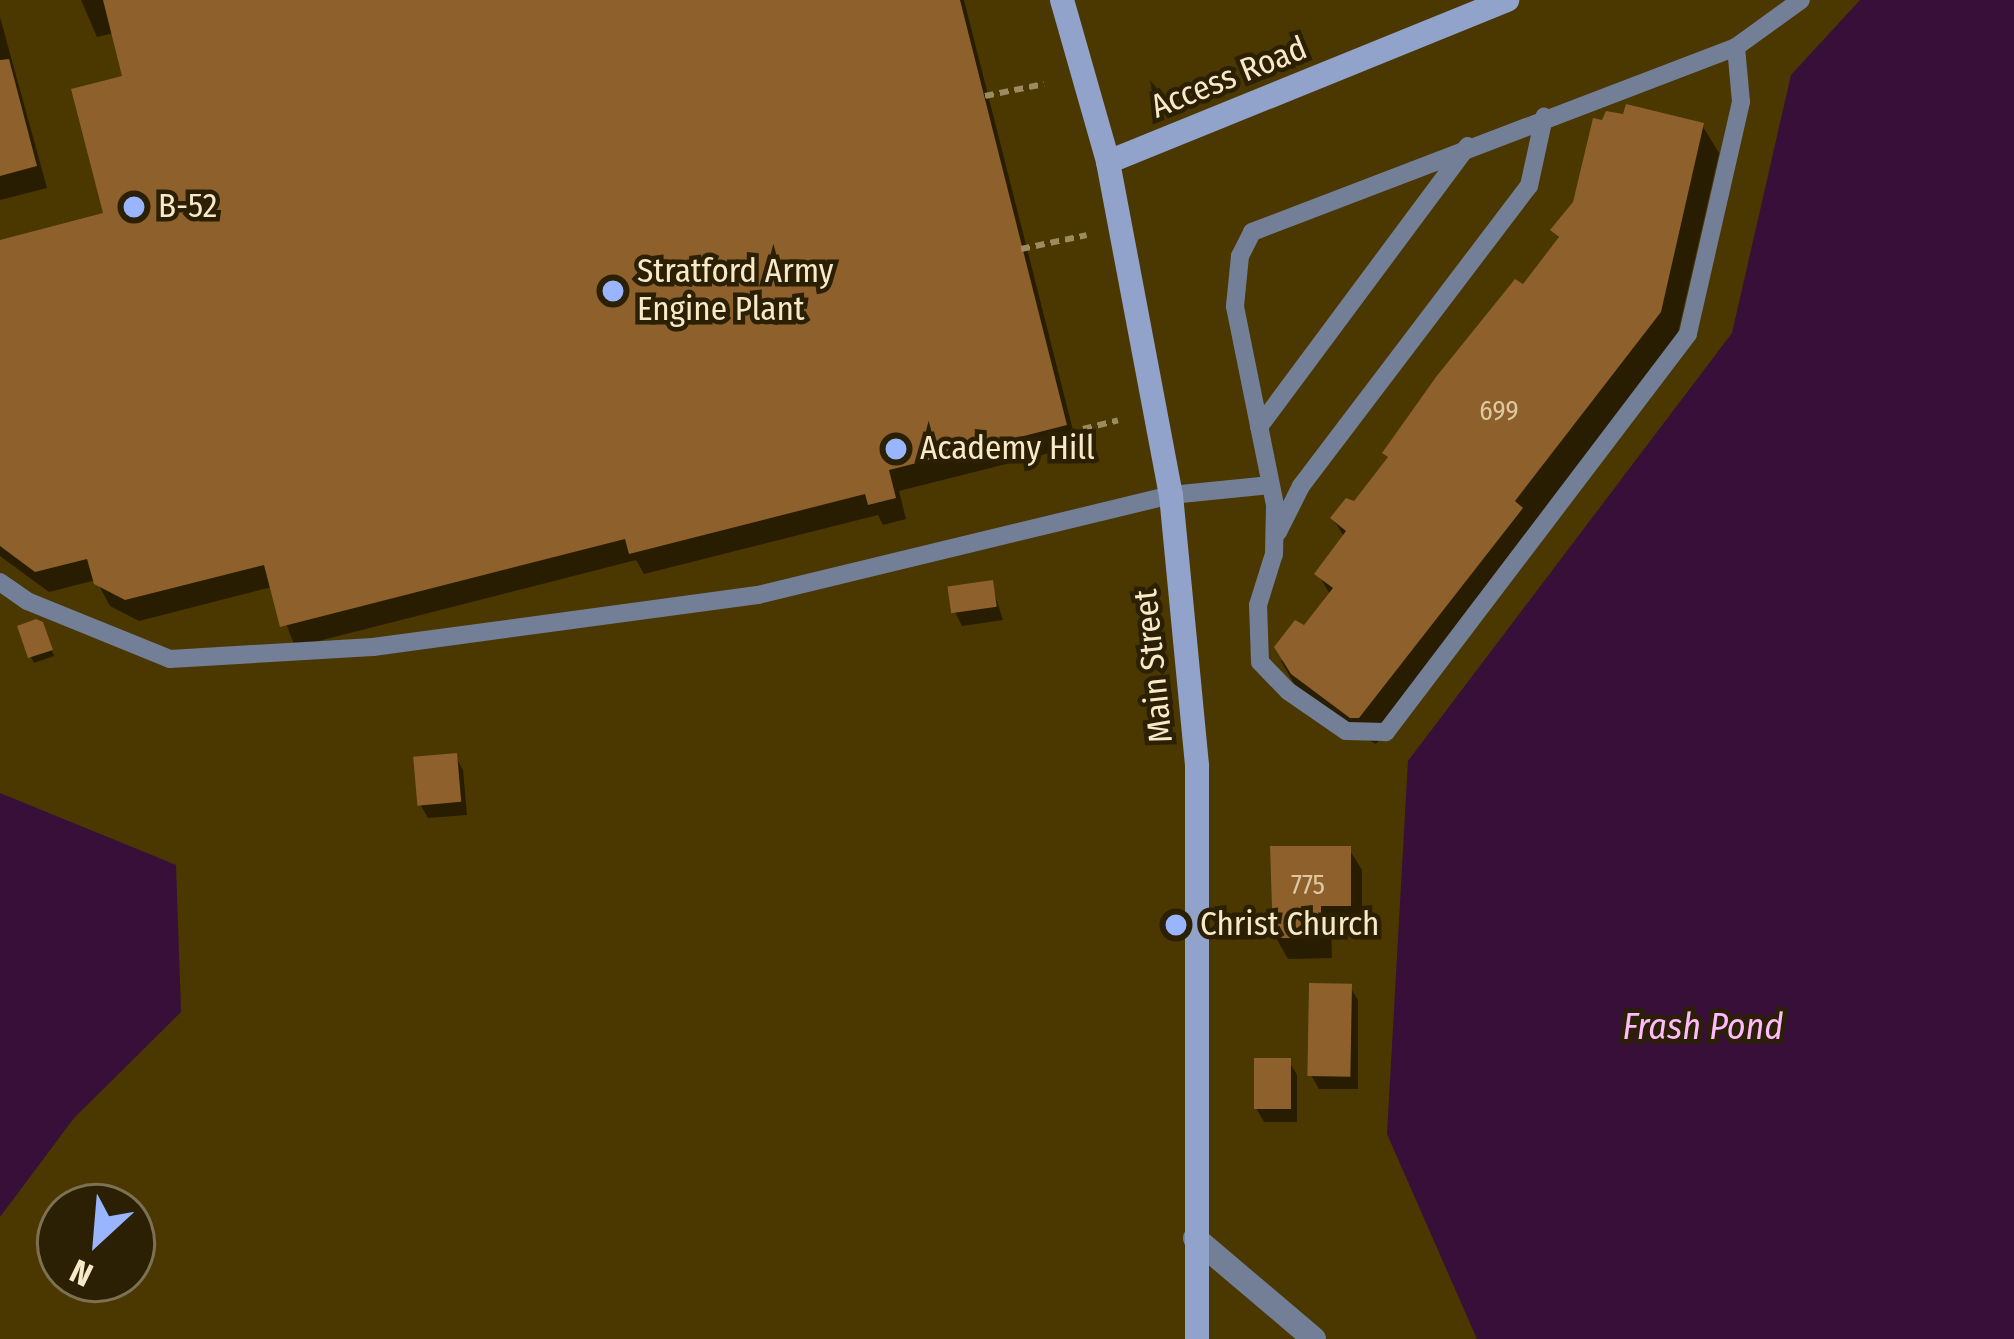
<!DOCTYPE html>
<style>
body{margin:0}
#map{position:relative;width:2014px;height:1339px;overflow:hidden;background:#4b3700;font-family:"Fira Sans Condensed",sans-serif}
div>[style]{position:absolute}
.water>*{inset:0;background:#370f38}
.shadow>*{inset:0;background:#0007}
.building>*{inset:0;background:#8e602b;transform-origin:0 0}
.path>*{height:6px;margin-top:-3px;transform-origin:0;background:repeating-linear-gradient(90deg,#9c8b5e 0 9px,transparent 0 15px)}
.lane>*{height:18px;margin:-9px;padding:0 9px;transform-origin:9px;border-radius:9px;background:#737e97}
.street>*{height:24px;margin:-12px;padding:0 12px;transform-origin:12px;border-radius:12px;background:#737e97}
.secondary>*{height:24px;margin:-12px;padding:0 12px;transform-origin:12px;border-radius:12px;background:#92a3cb}
.dots>*{width:33px;height:33px;translate:-50% -50%;box-sizing:border-box;border:6px solid #2b2004;border-radius:50%}
span{translate:-50% -50%;white-space:nowrap;text-align:center;line-height:1.15;-webkit-text-stroke:9px #2b2004;paint-order:stroke}
.number-label{font-size:27px;color:#dec8a2}
.number-label span{-webkit-text-stroke-width:0}
.street-label{font-size:33px;color:#f8eac9}
.poi-label{font-size:33px;color:#f8eac9}
.left{translate:0 -50%;text-align:left}
.water-label{font-size:36px;color:#ffbbfe;font-style:italic}
.north{position:absolute;left:36px;top:1183px;width:120px;height:120px;box-sizing:border-box;background:#2b2004;border:3px solid #7d7153;border-radius:50%;rotate:206deg;font-size:33px;font-weight:700;line-height:48px;text-align:center;color:#f8eac9}
.north::after{content:'';display:block;margin:auto;width:42px;height:54px;background:#99b5fd;clip-path:polygon(50% 0,100% 100%,50% 72%,0 100%)}
</style>
<div id="map">
<div class="water">
<div style="clip-path:polygon(1860px 0,2014px 0,2014px 1339px,1477px 1339px,1387px 1134px,1408px 761px,1732px 333px,1791px 75px)"></div>
<div style="clip-path:polygon(0 793px,176px 865px,181px 1012px,74px 1118px,0 1217px)"></div>
</div>
<div class="shadow">
<div style="clip-path:polygon(81px 0,964px 0,1077px 446px,899px 491px,906px 519px,883px 525px,878px 515px,644px 574px,636px 560px,295px 647px,272px 587px,139px 621px,110px 606px,96px 580px,49px 592px,0 556px,0 243px,107px 216px,126px 79px,114px 33px,97px 37px)"></div>
<div style="clip-path:polygon(0 17px,47px 188px,0 200px)"></div>
<div style="clip-path:polygon(1702px 125px,1719px 153px,1676px 341px,1537px 538px,1376px 744px,1332px 720px,1297px 689px,1281px 661px,1331px 596px,1318px 574px,1345px 538px,1333px 519px,1355px 504px,1389px 460px,1385px 453px,1560px 241px,1554px 230px)"></div>
<div style="clip-path:polygon(991px 583px,1003px 620px,962px 626px,955px 612px)"></div>
<div style="clip-path:polygon(45px 632px,54px 656px,34px 663px,31px 657px)"></div>
<div style="clip-path:polygon(455px 756px,463px 770px,467px 815px,428px 818px,420px 804px)"></div>
<div style="clip-path:polygon(1349px 849px,1362px 870px,1362px 926px,1331px 926px,1332px 958px,1288px 959px,1276px 938px)"></div>
<div style="clip-path:polygon(1350px 987px,1358px 1000px,1358px 1089px,1319px 1089px,1311px 1075px)"></div>
<div style="clip-path:polygon(1289px 1061px,1297px 1075px,1297px 1122px,1264px 1122px,1256px 1108px)"></div>
</div>
<div class="building">
<div style="clip-path:polygon(103px 0,960px 0,1067px 425px,889px 470px,896px 498px,868px 505px,865px 494px,629px 554px,625px 539px,280px 627px,264px 565px,125px 600px,94px 584px,87px 559px,35px 572px,0 546px,0 240px,103px 213px,71px 89px,122px 76px)"></div>
<div style="clip-path:polygon(9px 59px,37px 166px,0 176px,0 60px)"></div>
<div style="clip-path:polygon(1626px 104px,1704px 123px,1661px 312px,1515px 501px,1523px 508px,1359px 718px,1350px 718px,1291px 674px,1274px 647px,1295px 620px,1304px 625px,1333px 588px,1314px 574px,1346px 531px,1330px 518px,1346px 498px,1354px 501px,1388px 457px,1382px 453px,1436px 377px,1515px 279px,1523px 284px,1559px 237px,1550px 230px,1573px 202px,1593px 118px,1602px 120px,1606px 111px,1623px 114px)"></div>
<div style="left:993px;top:580px;width:27px;height:46px;rotate:82deg"></div>
<div style="clip-path:polygon(36px 619px,43px 622px,53px 650px,28px 658px,17px 626px)"></div>
<div style="left:457px;top:753px;width:49px;height:44px;rotate:85deg"></div>
<div style="clip-path:polygon(1270px 846px,1351px 846px,1351px 906px,1321px 906px,1321px 938px,1273px 938px)"></div>
<div style="left:1309px;top:983px;width:43px;height:93px;rotate:1deg"></div>
<div style="left:1254px;top:1058px;width:37px;height:51px"></div>
</div>
<div class="path">
<div style="left:985px;top:96px;width:60px;rotate:-11.5deg"></div>
<div style="left:1021px;top:249px;width:67px;rotate:-12deg"></div>
<div style="left:1083px;top:429px;width:36px;rotate:-14deg"></div>
</div>
<div class="lane">
<div style="left:1736px;top:47px;width:55px;rotate:84.8deg"></div>
<div style="left:1741px;top:102px;width:238px;rotate:102.9deg"></div>
<div style="left:1688px;top:334px;width:500px;rotate:127.2deg"></div>
<div style="left:1386px;top:732px;width:40px;rotate:-178.6deg"></div>
<div style="left:1346px;top:731px;width:70px;rotate:-145.4deg"></div>
<div style="left:1288px;top:691px;width:40px;rotate:-134deg"></div>
<div style="left:1260px;top:662px;width:57px;rotate:-92deg"></div>
<div style="left:1258px;top:605px;width:53px;rotate:-72.6deg"></div>
<div style="left:1274px;top:554px;width:49px;rotate:-88.8deg"></div>
<div style="left:1275px;top:505px;width:203px;rotate:-101.4deg"></div>
<div style="left:1235px;top:306px;width:50px;rotate:-84.3deg"></div>
<div style="left:1240px;top:256px;width:27px;rotate:-63deg"></div>
<div style="left:1252px;top:232px;width:518px;rotate:-20.92deg"></div>
<div style="left:1736px;top:47px;width:80px;rotate:-35.9deg"></div>
<div style="left:1259px;top:427px;width:350px;rotate:-53.4deg"></div>
<div style="left:1278px;top:532px;width:51px;rotate:-63.4deg"></div>
<div style="left:1301px;top:486px;width:377px;rotate:-52.8deg"></div>
<div style="left:1529px;top:186px;width:71px;rotate:-77.7deg"></div>
<div style="left:0;top:582px;width:33px;rotate:35deg"></div>
<div style="left:27px;top:601px;width:154px;rotate:22.1deg"></div>
<div style="left:170px;top:659px;width:203px;rotate:-3.4deg"></div>
<div style="left:373px;top:647px;width:388px;rotate:-7.7deg"></div>
<div style="left:758px;top:595px;width:425px;rotate:-13.6deg"></div>
<div style="left:1171px;top:495px;width:100px;rotate:-5.7deg"></div>
</div>
<div class="street">
<div style="left:1195px;top:1238px;width:156px;rotate:40.3deg"></div>
</div>
<div class="secondary">
<div style="left:1062px;top:0;width:168px;rotate:74.1deg"></div>
<div style="left:1108px;top:162px;width:339px;rotate:79.3deg"></div>
<div style="left:1171px;top:495px;width:272px;rotate:84.5deg"></div>
<div style="left:1197px;top:766px;width:573px;rotate:90deg"></div>
<div style="left:1108px;top:162px;width:431px;rotate:-22.1deg"></div>
</div>
<div class="dots">
<div style="left:134px;top:207px;background:#99b5fd"></div>
<div style="left:613px;top:291px;background:#99b5fd"></div>
<div style="left:896px;top:449px;background:#99b5fd"></div>
<div style="left:1176px;top:925px;background:#99b5fd"></div>
</div>
<div class="number-label">
<span style="left:1499px;top:412px">699</span>
<span style="left:1308px;top:886px">775</span>
</div>
<div class="street-label">
<span style="left:1229px;top:78px;rotate:-22deg">Access Road</span>
<span style="left:1154px;top:666px;rotate:-96deg">Main Street</span>
</div>
<div class="poi-label">
<span class="left" style="left:158px;top:207px">B-52</span>
<span class="left" style="left:637px;top:291px">Stratford Army<br>Engine Plant</span>
<span class="left" style="left:920px;top:449px">Academy Hill</span>
<span class="left" style="left:1200px;top:925px">Christ Church</span>
</div>
<div class="water-label">
<span style="left:1703px;top:1028px">Frash Pond</span>
</div>
<div class="north">N</div>
</div>
